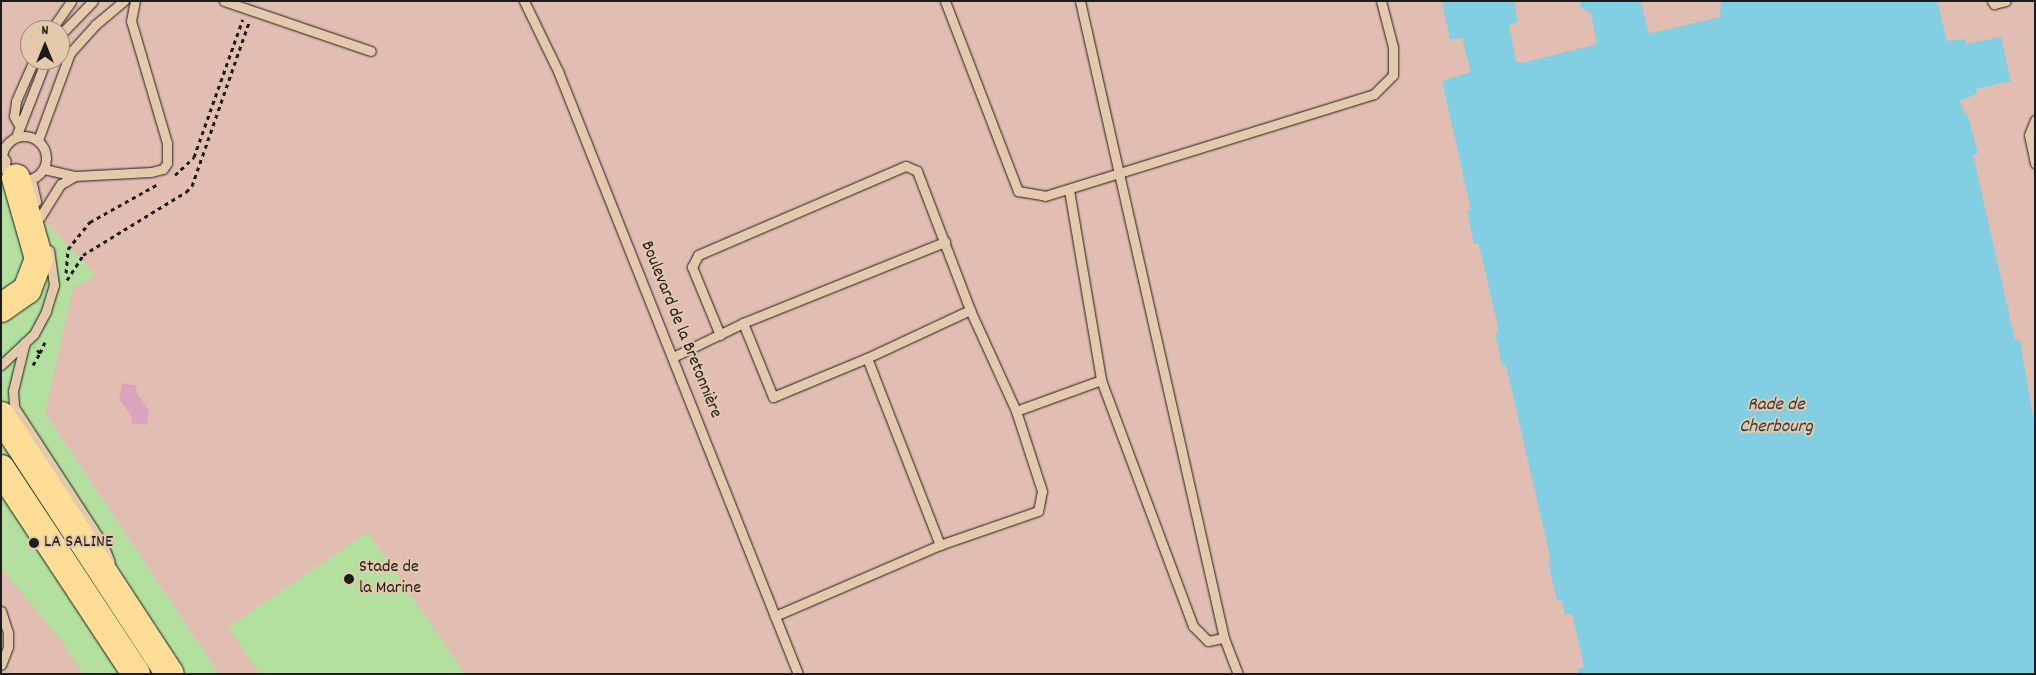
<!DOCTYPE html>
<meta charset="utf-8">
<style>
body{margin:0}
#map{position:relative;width:2036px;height:675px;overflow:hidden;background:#e1beb1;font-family:Dekko,sans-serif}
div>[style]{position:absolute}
.green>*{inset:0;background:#b3e09e}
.water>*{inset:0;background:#82cee2}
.building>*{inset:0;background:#d9a4bc}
.path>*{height:3px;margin-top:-1.5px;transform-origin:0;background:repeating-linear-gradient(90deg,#1c1c1c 0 4px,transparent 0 8px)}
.roads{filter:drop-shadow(0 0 1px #1c1c1c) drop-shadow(0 0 1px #1c1c1c)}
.service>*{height:9px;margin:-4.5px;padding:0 4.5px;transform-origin:4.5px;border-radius:4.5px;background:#e5c9ac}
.service>.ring{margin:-4.5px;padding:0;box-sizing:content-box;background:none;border:9px solid #e5c9ac;border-radius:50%}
.minor>*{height:18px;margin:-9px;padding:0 9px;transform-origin:9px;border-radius:9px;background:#e5c9ac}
.primary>*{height:28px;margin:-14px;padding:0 14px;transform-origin:14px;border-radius:14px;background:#fedd96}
.dots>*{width:14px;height:14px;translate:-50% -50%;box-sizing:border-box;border:2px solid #e5c9ac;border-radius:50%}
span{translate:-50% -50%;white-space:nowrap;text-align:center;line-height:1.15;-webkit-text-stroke:4px #e5c9ac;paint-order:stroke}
.street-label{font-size:18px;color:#1c1c1c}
.poi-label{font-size:18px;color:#1c1c1c}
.left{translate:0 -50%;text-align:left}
.water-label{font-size:19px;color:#304044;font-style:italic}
.frame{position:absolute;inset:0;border:2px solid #1c1c1c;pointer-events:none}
.north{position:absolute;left:20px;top:20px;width:50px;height:50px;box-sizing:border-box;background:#e5c9ac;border:1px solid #958472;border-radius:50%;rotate:0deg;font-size:14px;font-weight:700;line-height:20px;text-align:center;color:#1c1c1c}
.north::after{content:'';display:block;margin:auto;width:18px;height:22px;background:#1c1c1c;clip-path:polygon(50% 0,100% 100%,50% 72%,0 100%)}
</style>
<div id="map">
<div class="green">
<div style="clip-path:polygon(1px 175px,96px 275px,73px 288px,45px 413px,219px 674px,83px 674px,61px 640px,1px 568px)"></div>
<div style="clip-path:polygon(368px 532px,465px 674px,260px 674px,228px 627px)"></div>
</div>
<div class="water">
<div style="clip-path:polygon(1442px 1px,1514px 1px,1518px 22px,1509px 25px,1516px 61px,1522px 63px,1597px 44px,1591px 13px,1581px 8px,1580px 1px,1641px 1px,1648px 32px,1652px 33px,1720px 17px,1721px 1px,1937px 1px,1947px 41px,1965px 39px,1966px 44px,2001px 37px,2011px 81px,1976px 89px,1977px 94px,1960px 100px,1964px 113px,1967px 113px,1978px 153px,1973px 155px,2015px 340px,2020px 340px,2035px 428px,2035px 674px,1579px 674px,1577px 669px,1584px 667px,1572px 613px,1565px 615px,1562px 600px,1557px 601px,1548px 562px,1551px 561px,1506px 365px,1502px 365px,1495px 333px,1499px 332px,1479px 244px,1474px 244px,1467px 211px,1471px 210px,1442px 81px,1471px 72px,1462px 38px,1450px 39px)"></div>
</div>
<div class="building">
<div style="clip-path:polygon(122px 383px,137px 386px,136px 392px,149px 410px,147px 425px,131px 423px,132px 417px,119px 399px)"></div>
</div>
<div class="path">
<div style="left:175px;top:175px;width:26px;rotate:-43deg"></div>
<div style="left:194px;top:157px;width:146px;rotate:-70.5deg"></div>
<div style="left:66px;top:273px;width:24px;rotate:-85deg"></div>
<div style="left:68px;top:249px;width:35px;rotate:-51deg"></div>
<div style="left:90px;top:222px;width:78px;rotate:-29.2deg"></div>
<div style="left:67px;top:280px;width:30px;rotate:-57deg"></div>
<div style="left:83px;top:255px;width:121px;rotate:-31.5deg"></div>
<div style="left:186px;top:192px;width:8px;rotate:-45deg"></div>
<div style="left:192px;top:186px;width:174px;rotate:-70.8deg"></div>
<div style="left:40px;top:353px;width:12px;rotate:-66deg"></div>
<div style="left:33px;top:365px;width:14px;rotate:-60deg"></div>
<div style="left:40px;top:353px;width:8px;rotate:-130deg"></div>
</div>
<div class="roads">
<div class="service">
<div style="left:224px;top:1px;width:155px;rotate:18.8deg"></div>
<div style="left:524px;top:1px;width:78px;rotate:64.1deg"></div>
<div style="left:558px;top:71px;width:649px;rotate:68.3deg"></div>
<div style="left:945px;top:1px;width:204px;rotate:69deg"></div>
<div style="left:1018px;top:191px;width:27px;rotate:10deg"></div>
<div style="left:1045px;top:196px;width:344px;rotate:-17.2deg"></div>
<div style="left:1374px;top:94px;width:27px;rotate:-45deg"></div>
<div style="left:1393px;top:75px;width:28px;rotate:-90deg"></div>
<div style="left:1393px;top:47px;width:48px;rotate:-104.6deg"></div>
<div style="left:1080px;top:1px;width:653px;rotate:77.26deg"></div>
<div style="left:1224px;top:638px;width:39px;rotate:69deg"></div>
<div style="left:1992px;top:1px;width:4px;rotate:56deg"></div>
<div style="left:1994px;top:4px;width:12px;rotate:-14deg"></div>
<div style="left:51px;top:30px;width:35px;rotate:-55deg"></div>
<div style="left:60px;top:35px;width:47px;rotate:-45.9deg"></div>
<div style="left:2035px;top:120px;width:16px;rotate:112deg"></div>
<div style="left:2029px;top:135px;width:29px;rotate:78deg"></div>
<div style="left:19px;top:125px;width:10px;rotate:-119deg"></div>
<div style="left:14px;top:116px;width:15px;rotate:-82deg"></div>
<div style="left:16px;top:101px;width:45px;rotate:-66.3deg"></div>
<div class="ring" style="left:2px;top:136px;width:35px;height:35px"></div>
<div style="left:16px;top:137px;width:83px;rotate:-68.7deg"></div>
<div style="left:38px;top:140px;width:93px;rotate:-69.8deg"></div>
<div style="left:70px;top:53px;width:38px;rotate:-48deg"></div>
<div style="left:95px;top:25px;width:38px;rotate:-40deg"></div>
<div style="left:44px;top:169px;width:32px;rotate:13deg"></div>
<div style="left:31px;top:179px;width:23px;rotate:77deg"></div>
<div style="left:1069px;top:190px;width:193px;rotate:80.4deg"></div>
<div style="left:1101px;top:380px;width:263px;rotate:69.5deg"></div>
<div style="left:1193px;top:626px;width:21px;rotate:45deg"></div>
<div style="left:1208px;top:641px;width:16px;rotate:-11deg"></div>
<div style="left:40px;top:217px;width:39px;rotate:-58deg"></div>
<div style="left:61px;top:184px;width:16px;rotate:-30deg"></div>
<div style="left:75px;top:176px;width:76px;rotate:-3deg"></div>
<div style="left:151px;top:172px;width:12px;rotate:-14deg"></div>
<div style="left:163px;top:169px;width:7px;rotate:-56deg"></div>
<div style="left:167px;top:163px;width:20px;rotate:-90deg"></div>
<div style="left:167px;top:143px;width:127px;rotate:-106.4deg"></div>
<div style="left:131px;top:21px;width:20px;rotate:-79deg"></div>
<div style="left:743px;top:323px;width:80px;rotate:67.9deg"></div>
<div style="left:773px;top:397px;width:102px;rotate:-22.5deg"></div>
<div style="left:867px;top:358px;width:114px;rotate:-25deg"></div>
<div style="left:720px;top:335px;width:74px;rotate:-112.4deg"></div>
<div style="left:692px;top:267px;width:13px;rotate:-63deg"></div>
<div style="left:698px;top:255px;width:226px;rotate:-23.2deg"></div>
<div style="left:906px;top:166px;width:12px;rotate:24deg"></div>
<div style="left:917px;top:171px;width:149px;rotate:69.1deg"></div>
<div style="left:970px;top:310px;width:111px;rotate:65.5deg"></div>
<div style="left:1016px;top:411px;width:84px;rotate:72deg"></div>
<div style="left:1042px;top:491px;width:20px;rotate:101deg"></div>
<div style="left:1038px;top:511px;width:104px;rotate:160.9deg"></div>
<div style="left:940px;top:545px;width:180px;rotate:156.7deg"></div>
<div style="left:25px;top:342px;width:50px;rotate:103.8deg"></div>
<div style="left:13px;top:391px;width:16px;rotate:86deg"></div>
<div style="left:14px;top:407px;width:163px;rotate:57deg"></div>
<div style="left:103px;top:544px;width:19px;rotate:69deg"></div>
<div style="left:673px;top:357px;width:78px;rotate:-25.9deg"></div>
<div style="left:743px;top:323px;width:218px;rotate:-21.9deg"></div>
<div style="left:867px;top:358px;width:201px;rotate:68.7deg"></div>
<div style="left:1px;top:365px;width:45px;rotate:-43.2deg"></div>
<div style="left:34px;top:334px;width:26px;rotate:-62deg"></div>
<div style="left:46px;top:311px;width:27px;rotate:-73deg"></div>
<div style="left:54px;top:285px;width:35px;rotate:-98deg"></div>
<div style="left:1016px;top:411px;width:90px;rotate:-20deg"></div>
<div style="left:1px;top:611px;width:23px;rotate:72deg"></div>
<div style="left:8px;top:633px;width:14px;rotate:90deg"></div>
<div style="left:8px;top:647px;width:19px;rotate:111deg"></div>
</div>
<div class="minor">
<div style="left:1px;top:163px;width:1px;rotate:-45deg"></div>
</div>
<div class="primary">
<div style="left:1px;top:308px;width:32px;rotate:-35deg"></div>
<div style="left:27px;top:290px;width:33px;rotate:-69deg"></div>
<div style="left:39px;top:259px;width:84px;rotate:-105.9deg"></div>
<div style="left:1px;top:416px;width:308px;rotate:56.8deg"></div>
<div style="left:1px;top:469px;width:245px;rotate:56.6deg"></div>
</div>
</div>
<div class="dots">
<div style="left:34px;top:543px;background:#1c1c1c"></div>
<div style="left:349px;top:579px;background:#1c1c1c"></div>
</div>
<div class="street-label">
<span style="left:680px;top:330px;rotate:68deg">Boulevard de la Bretonnière</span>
</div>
<div class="poi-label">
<span class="left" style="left:44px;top:543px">LA SALINE</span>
<span class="left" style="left:359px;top:579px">Stade de<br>la Marine</span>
</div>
<div class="water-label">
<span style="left:1776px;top:417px">Rade de<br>Cherbourg</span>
</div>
<div class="frame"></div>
<div class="north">N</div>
</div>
